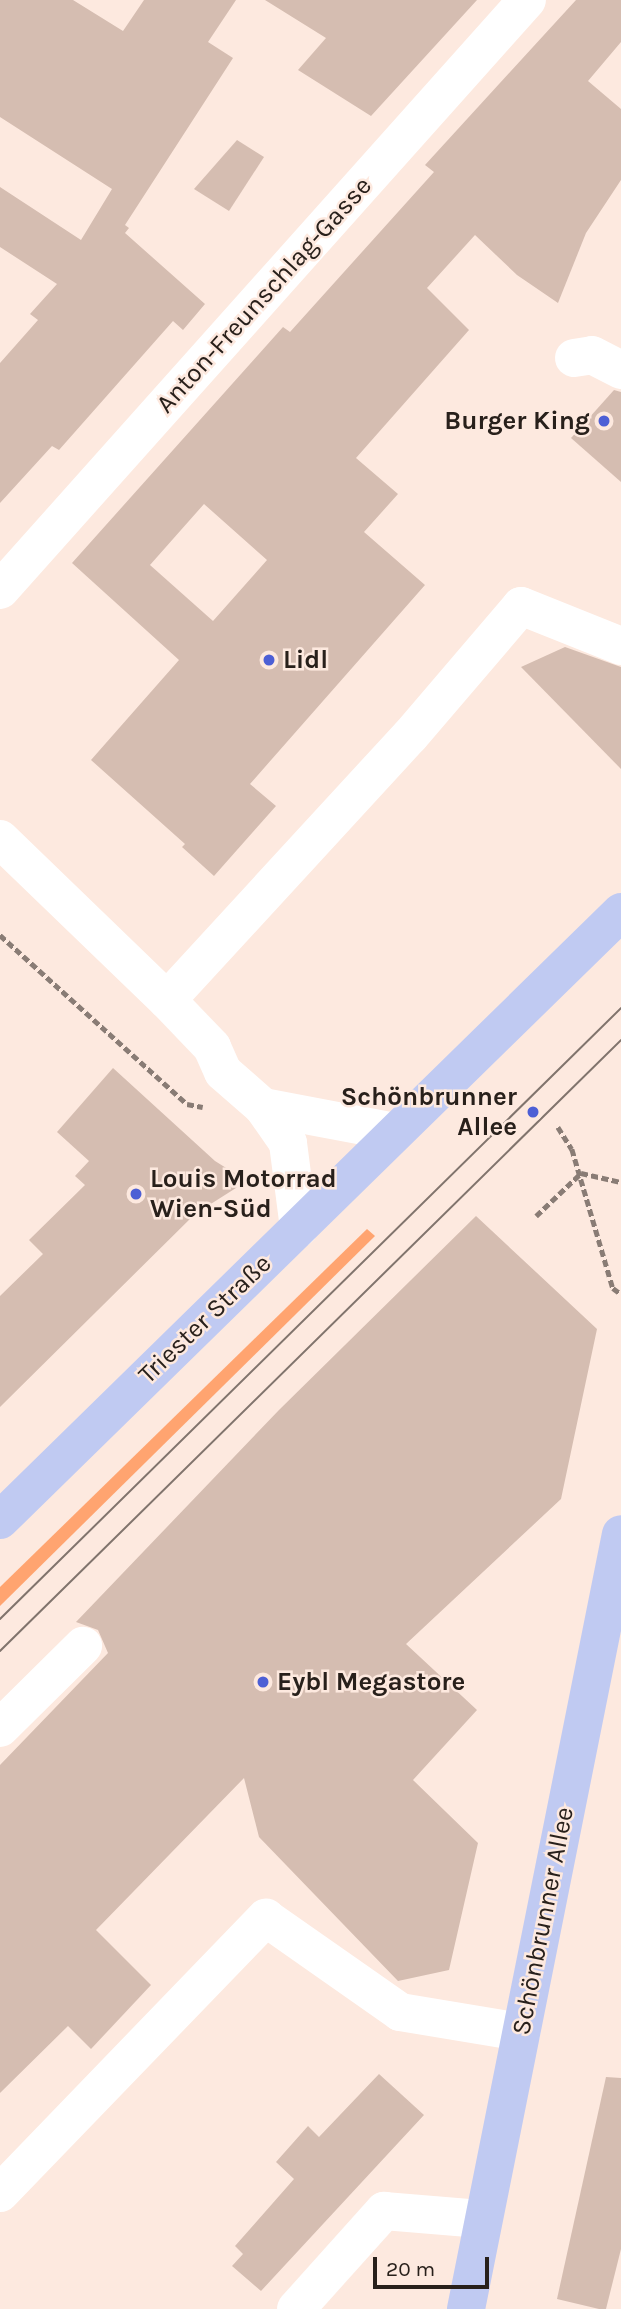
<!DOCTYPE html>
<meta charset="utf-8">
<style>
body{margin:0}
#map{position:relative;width:621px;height:2309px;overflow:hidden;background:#fde9df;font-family:Karla,sans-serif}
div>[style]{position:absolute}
.green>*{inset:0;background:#ffa470}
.building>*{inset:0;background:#d5bdb1}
.path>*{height:4.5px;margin-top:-2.25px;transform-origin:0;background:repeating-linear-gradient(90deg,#897c75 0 7px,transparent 0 10.5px)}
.minor>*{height:38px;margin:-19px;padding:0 19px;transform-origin:19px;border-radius:19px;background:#fff}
.major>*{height:38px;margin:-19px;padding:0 19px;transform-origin:19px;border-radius:19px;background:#c0caf2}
.tram>*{height:2px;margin:-1px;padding:0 1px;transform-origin:1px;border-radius:1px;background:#81746d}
.dots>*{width:19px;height:19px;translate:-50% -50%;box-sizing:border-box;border:4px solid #fde9df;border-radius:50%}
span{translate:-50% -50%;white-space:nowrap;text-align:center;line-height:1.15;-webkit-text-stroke:5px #fde9df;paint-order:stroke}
.street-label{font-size:26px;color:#28201b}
.poi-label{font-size:26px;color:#28201b;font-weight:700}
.right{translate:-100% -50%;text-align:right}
.left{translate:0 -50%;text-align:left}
.scale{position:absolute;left:373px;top:2257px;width:116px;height:32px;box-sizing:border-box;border:4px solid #28201b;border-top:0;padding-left:9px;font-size:21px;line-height:24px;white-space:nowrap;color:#28201b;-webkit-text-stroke:5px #fde9df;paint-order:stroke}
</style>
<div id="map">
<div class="green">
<div style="clip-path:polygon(367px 1229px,375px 1236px,0 1606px,0 1587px)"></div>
</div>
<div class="building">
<div style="clip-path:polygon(0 0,73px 0,123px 31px,144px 0,236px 0,208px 42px,233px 58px,125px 225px,129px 228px,125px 233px,205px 304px,183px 330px,173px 321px,59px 450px,52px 446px,0 503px,0 363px,38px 320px,30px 314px,57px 284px,0 247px,0 187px,81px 240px,112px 189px,0 117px)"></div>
<div style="clip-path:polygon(265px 0,477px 0,371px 116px,298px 70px,326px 38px)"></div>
<div style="clip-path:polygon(evenodd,576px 0,621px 0,621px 42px,588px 81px,621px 109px,621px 180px,586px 233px,558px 303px,517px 275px,475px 235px,427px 288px,469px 330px,356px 458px,398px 494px,364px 532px,425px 585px,250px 784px,276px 806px,214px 876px,182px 847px,185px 844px,91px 760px,179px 660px,72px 563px,283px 327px,290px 332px,434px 172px,425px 165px,576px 0,204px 504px,267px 560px,213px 621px,150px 565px,204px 504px)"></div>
<div style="clip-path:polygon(237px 140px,264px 157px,229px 211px,194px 189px)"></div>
<div style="clip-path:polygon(614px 390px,621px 392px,621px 482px,571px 438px)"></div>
<div style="clip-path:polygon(565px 647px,621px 667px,621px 769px,521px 667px)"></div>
<div style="clip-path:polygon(113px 1068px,215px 1161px,247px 1181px,195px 1214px,0 1407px,0 1296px,43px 1254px,29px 1240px,85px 1185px,75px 1176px,89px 1161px,57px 1132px)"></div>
<div style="clip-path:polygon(476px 1216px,597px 1329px,561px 1499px,406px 1644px,477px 1710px,413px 1780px,478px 1843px,449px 1970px,398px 1981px,259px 1837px,244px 1778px,96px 1930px,151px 1985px,91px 2049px,68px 2026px,0 2093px,0 1765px,108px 1653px,98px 1630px,76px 1622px,279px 1410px)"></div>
<div style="clip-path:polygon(379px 2074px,424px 2115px,261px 2291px,232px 2266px,243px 2254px,235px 2246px,294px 2179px,276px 2162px,308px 2126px,319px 2137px)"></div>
<div style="clip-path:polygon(606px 2077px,621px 2078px,621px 2249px,606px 2309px,599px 2309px,557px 2299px)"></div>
</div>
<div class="path">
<div style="left:0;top:935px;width:252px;rotate:42.1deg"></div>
<div style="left:187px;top:1104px;width:16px;rotate:11deg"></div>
<div style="left:558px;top:1127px;width:26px;rotate:58deg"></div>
<div style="left:572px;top:1149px;width:145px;rotate:73.6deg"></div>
<div style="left:613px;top:1288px;width:10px;rotate:37deg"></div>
<div style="left:536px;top:1216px;width:62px;rotate:-43.7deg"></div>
<div style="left:581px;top:1173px;width:41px;rotate:12.7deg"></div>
</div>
<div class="minor">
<div style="left:574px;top:358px;width:18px;rotate:-9deg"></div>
<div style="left:592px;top:355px;width:33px;rotate:27deg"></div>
<div style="left:0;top:590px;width:791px;rotate:-48.23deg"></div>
<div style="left:0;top:839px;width:232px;rotate:44deg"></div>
<div style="left:263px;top:1107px;width:134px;rotate:10.7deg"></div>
<div style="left:299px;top:1228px;width:86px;rotate:-97.4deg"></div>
<div style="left:288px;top:1143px;width:44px;rotate:-124.8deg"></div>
<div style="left:263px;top:1107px;width:53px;rotate:-138.8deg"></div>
<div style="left:223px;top:1072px;width:27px;rotate:-114deg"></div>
<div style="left:212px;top:1047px;width:65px;rotate:-133.8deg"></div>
<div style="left:167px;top:1000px;width:359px;rotate:-47.4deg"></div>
<div style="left:410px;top:736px;width:171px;rotate:-49.5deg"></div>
<div style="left:521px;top:606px;width:108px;rotate:21.8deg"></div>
<div style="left:0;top:1728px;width:117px;rotate:-44.7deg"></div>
<div style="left:0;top:2193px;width:383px;rotate:-46deg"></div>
<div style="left:266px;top:1918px;width:164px;rotate:35deg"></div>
<div style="left:400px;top:2012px;width:123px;rotate:9.4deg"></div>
<div style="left:296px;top:2309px;width:132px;rotate:-48.1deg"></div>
<div style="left:384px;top:2211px;width:97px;rotate:4.7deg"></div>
</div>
<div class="major">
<div style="left:0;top:1520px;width:869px;rotate:-44.39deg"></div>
<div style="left:466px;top:2309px;width:790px;rotate:-78.69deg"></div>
</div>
<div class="tram">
<div style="left:0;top:1619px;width:871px;rotate:-44.53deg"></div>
<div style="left:0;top:1651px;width:871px;rotate:-44.53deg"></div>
</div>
<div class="dots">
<div style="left:604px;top:421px;background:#4d5fd5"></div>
<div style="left:269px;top:660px;background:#4d5fd5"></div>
<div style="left:533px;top:1112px;background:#4d5fd5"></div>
<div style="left:136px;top:1194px;background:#4d5fd5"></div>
<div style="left:263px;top:1682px;background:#4d5fd5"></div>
</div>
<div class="street-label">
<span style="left:264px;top:295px;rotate:-48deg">Anton-Freunschlag-Gasse</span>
<span style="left:205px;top:1319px;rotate:-44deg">Triester Straße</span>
<span style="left:543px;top:1921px;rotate:-79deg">Schönbrunner Allee</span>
</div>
<div class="poi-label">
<span class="right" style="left:590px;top:421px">Burger King</span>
<span class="left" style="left:283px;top:660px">Lidl</span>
<span class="right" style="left:517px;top:1112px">Schönbrunner<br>Allee</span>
<span class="left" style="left:150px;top:1194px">Louis Motorrad<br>Wien-Süd</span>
<span class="left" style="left:277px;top:1682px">Eybl Megastore</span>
</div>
<div class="scale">20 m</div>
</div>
